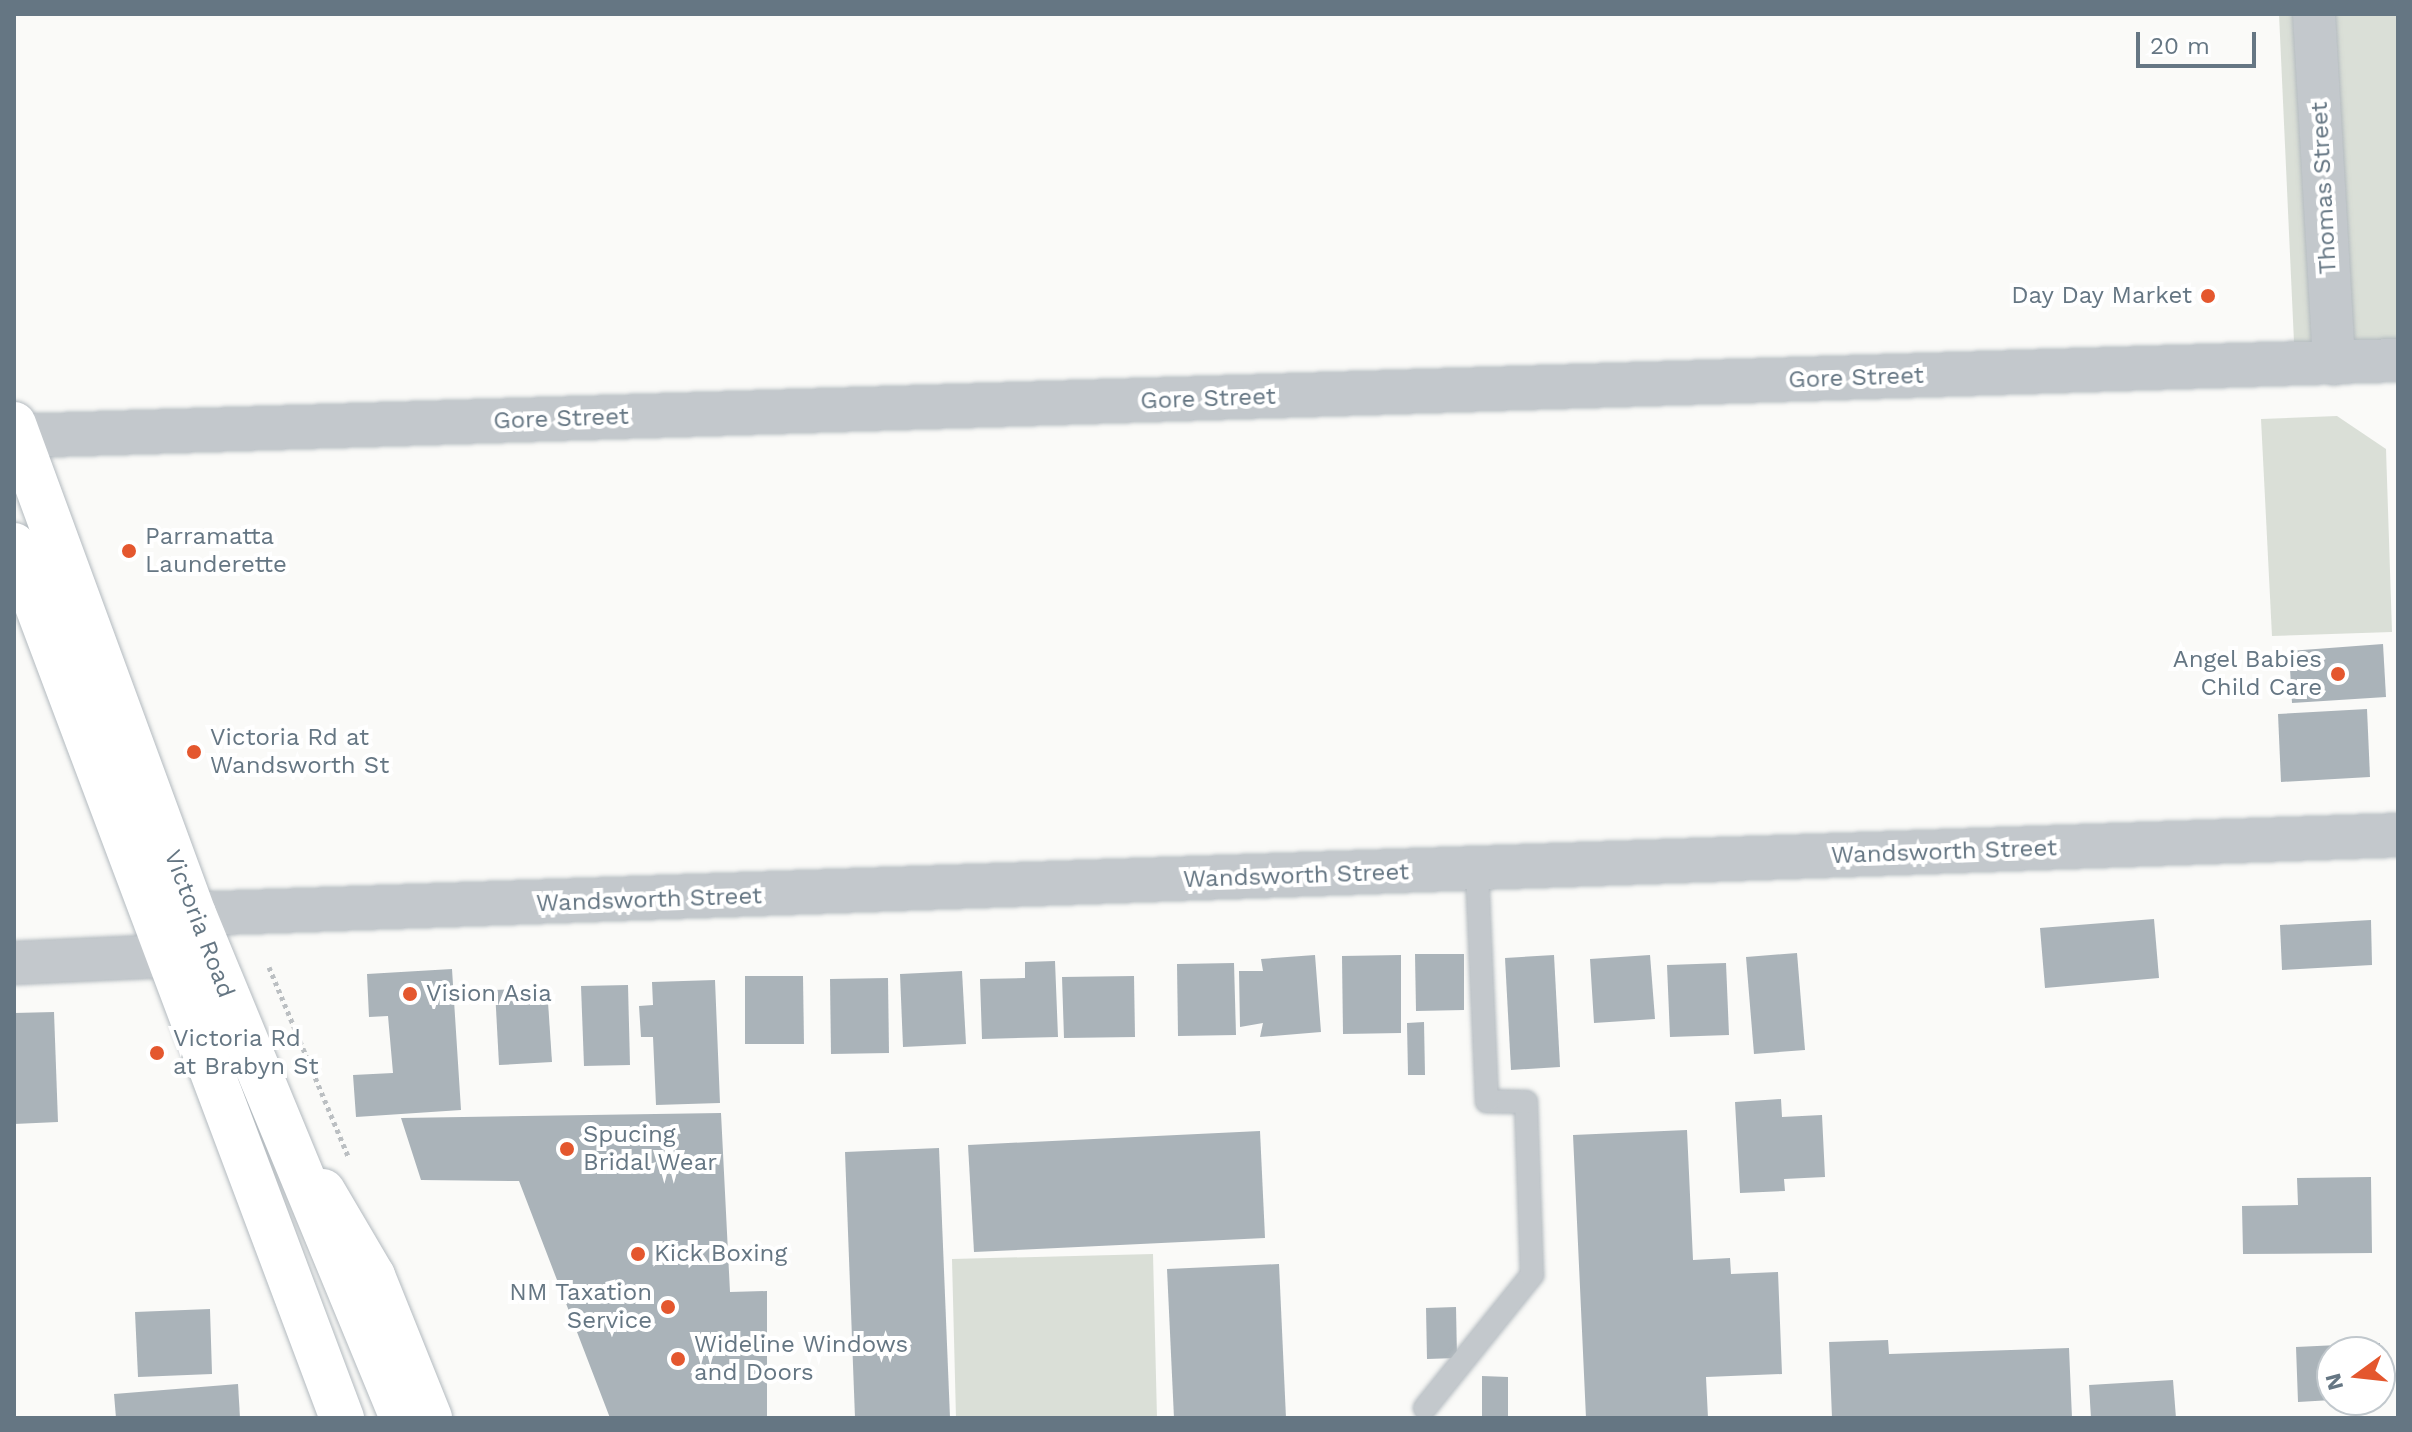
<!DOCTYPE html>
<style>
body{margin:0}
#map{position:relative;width:2412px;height:1432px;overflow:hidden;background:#fafaf8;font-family:"Work Sans",sans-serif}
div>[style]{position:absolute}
.green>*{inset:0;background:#dadfd7}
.building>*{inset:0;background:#aab3b9}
.path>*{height:5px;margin-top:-2.5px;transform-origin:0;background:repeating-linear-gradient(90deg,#bbbfc2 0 4px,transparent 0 8px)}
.roads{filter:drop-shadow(0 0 2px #b3babf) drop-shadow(0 0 2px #b3babf)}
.service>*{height:22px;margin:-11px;padding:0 11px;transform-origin:11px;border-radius:11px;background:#c3c8cc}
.minor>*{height:42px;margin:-21px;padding:0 21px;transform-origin:21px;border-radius:21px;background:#c3c8cc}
.secondary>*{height:44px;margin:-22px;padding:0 22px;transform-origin:22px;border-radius:22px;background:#fff}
.primary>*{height:44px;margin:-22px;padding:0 22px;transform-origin:22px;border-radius:22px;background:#fff}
.dots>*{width:22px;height:22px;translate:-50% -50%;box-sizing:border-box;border:4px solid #fff;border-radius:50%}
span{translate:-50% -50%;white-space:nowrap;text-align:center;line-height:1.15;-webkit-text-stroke:8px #fff;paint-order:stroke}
.street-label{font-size:24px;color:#657683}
.poi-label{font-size:24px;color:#657683}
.right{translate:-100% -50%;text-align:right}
.left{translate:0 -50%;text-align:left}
.frame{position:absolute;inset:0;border:16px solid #657683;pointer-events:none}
.north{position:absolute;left:2316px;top:1336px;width:80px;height:80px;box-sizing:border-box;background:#fff;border:2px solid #c1c8cd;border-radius:50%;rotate:255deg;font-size:22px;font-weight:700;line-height:32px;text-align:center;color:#657683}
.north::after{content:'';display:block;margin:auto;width:28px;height:36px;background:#e4572e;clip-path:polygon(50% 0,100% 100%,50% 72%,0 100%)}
.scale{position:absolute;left:2136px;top:32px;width:120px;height:36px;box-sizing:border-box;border:4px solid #657683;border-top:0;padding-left:10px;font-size:24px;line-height:28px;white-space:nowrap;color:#657683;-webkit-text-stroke:6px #fff;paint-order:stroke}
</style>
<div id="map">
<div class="green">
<i style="clip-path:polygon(2279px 14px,2398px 14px,2398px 360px,2295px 364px)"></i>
<i style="clip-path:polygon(2337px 416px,2386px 449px,2392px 632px,2272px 636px,2261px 419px)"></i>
<i style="clip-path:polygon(1153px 1254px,1157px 1418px,956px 1418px,952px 1259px)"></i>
</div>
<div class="building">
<i style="clip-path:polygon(2383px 644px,2386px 697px,2292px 703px,2289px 651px)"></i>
<i style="clip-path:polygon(2367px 709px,2370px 777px,2281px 782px,2278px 714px)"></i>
<i style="clip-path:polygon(2154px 919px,2159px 978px,2045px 988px,2040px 928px)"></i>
<i style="clip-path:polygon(2371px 920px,2372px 965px,2282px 970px,2280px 925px)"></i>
<i style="clip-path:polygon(1797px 953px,1805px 1050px,1754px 1054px,1746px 957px)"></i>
<i style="clip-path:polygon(1415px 954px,1464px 954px,1464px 1010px,1416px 1011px)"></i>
<i style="clip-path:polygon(1315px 955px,1321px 1032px,1260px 1037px,1263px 1023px,1240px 1027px,1239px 971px,1263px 971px,1261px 959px)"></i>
<i style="clip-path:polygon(1401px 955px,1401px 1033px,1343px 1034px,1342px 956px)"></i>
<i style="clip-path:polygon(1554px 955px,1560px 1067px,1511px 1070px,1505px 958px)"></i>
<i style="clip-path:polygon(1650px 955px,1655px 1019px,1594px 1023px,1590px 959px)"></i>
<i style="clip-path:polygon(1055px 961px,1058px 1037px,982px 1039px,980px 979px,1025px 978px,1025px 962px)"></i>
<i style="clip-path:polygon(1234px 963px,1236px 1035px,1178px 1036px,1177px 964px)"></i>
<i style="clip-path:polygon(1726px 963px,1729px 1035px,1670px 1037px,1667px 965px)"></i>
<i style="clip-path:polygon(452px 969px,461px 1110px,356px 1117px,353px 1075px,393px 1073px,388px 1016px,369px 1017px,367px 974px)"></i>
<i style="clip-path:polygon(962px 971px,966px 1044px,903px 1047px,900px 974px)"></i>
<i style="clip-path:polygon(745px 976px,803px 976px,804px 1044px,745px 1044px)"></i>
<i style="clip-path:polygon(1134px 976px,1135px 1037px,1064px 1038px,1062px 977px)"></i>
<i style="clip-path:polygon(888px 978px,889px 1053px,831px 1054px,830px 979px)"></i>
<i style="clip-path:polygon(715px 980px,720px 1103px,656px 1105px,653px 1037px,641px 1037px,639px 1006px,653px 1005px,652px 982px)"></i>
<i style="clip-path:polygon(628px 985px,630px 1065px,584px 1066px,581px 986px)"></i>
<i style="clip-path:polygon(547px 987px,552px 1062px,499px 1065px,495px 990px)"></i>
<i style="clip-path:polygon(54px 1012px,58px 1122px,14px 1124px,14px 1013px)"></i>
<i style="clip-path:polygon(1424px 1022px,1425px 1075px,1408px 1075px,1407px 1023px)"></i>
<i style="clip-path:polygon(1781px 1099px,1782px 1117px,1822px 1115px,1825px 1177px,1784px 1179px,1785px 1191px,1740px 1193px,1735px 1102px)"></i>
<i style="clip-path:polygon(721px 1113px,730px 1292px,767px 1291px,767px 1418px,610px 1418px,519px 1181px,421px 1180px,401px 1118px)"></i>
<i style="clip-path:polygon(1687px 1130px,1693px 1260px,1730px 1258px,1731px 1274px,1778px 1272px,1782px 1374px,1706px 1377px,1708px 1418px,1586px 1418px,1573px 1135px)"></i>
<i style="clip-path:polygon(1260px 1131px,1265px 1238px,974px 1252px,968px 1145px)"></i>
<i style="clip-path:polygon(939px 1148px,950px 1418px,855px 1418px,845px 1152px)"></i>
<i style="clip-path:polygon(2371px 1177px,2372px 1253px,2243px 1254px,2242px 1206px,2298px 1205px,2297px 1178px)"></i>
<i style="clip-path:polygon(1279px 1264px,1286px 1418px,1174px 1418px,1167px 1269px)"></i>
<i style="clip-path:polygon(1456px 1307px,1457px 1358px,1427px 1359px,1426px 1308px)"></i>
<i style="clip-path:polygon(210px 1309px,212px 1374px,138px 1377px,135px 1312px)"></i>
<i style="clip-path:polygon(1888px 1340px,1889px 1354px,2069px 1348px,2072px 1418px,1832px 1418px,1829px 1342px)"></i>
<i style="clip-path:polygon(2380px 1343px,2380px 1352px,2332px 1352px,2332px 1400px,2298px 1402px,2296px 1347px)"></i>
<i style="clip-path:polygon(1482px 1376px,1508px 1377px,1508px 1418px,1482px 1418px)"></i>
<i style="clip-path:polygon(2173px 1380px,2176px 1418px,2091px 1418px,2089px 1385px)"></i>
<i style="clip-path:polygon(238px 1384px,240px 1418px,116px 1418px,114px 1394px)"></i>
</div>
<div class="path">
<i style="left:269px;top:967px;width:207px;rotate:67.3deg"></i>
</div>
<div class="roads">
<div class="service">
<i style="left:1425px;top:1408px;width:171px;rotate:-51.2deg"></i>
<i style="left:1532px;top:1275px;width:173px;rotate:-92deg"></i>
<i style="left:1526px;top:1102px;width:39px;rotate:-179deg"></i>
<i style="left:1487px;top:1101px;width:232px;rotate:-92.5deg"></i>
</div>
<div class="minor">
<i style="left:2314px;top:14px;width:350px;rotate:86.7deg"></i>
<i style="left:19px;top:436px;width:2380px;rotate:-1.83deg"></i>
<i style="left:194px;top:914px;width:2205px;rotate:-2.05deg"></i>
<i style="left:14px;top:963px;width:153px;rotate:-2.6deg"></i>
</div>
<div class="secondary">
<i style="left:323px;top:1191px;width:99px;rotate:59.5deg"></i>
<i style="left:373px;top:1276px;width:153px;rotate:68.1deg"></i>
</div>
<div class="primary">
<i style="left:14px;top:424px;width:522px;rotate:69.83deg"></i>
<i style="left:194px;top:914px;width:545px;rotate:67.57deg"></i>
<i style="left:14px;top:545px;width:933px;rotate:69.41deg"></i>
</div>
</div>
<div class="dots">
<i style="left:2208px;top:296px;background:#e4572e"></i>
<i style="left:129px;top:551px;background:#e4572e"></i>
<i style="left:2338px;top:674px;background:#e4572e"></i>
<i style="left:194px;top:752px;background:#e4572e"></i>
<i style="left:410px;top:994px;background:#e4572e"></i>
<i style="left:157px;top:1053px;background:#e4572e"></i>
<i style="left:567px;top:1149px;background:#e4572e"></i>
<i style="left:638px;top:1254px;background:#e4572e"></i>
<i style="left:668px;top:1307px;background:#e4572e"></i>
<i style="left:678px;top:1359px;background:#e4572e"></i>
</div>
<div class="street-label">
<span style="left:2324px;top:188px;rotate:-93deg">Thomas Street</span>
<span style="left:1856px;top:378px;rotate:-2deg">Gore Street</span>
<span style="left:1208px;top:399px;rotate:-2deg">Gore Street</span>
<span style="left:561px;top:419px;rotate:-2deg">Gore Street</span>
<span style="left:1944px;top:852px;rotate:-2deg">Wandsworth Street</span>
<span style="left:1296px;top:876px;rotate:-2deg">Wandsworth Street</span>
<span style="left:649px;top:900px;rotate:-2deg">Wandsworth Street</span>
<span style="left:199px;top:924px;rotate:69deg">Victoria Road</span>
</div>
<div class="poi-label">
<span class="right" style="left:2192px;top:296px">Day Day Market</span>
<span class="left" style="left:145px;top:551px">Parramatta<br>Launderette</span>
<span class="right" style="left:2322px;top:674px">Angel Babies<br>Child Care</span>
<span class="left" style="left:210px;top:752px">Victoria Rd at<br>Wandsworth St</span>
<span class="left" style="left:426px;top:994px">Vision Asia</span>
<span class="left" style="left:173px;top:1053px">Victoria Rd<br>at Brabyn St</span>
<span class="left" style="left:583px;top:1149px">Spucing<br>Bridal Wear</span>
<span class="left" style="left:654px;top:1254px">Kick Boxing</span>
<span class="right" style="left:652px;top:1307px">NM Taxation<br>Service</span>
<span class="left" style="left:694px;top:1359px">Wideline Windows<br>and Doors</span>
</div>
<div class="frame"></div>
<div class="north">N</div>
<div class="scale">20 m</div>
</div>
